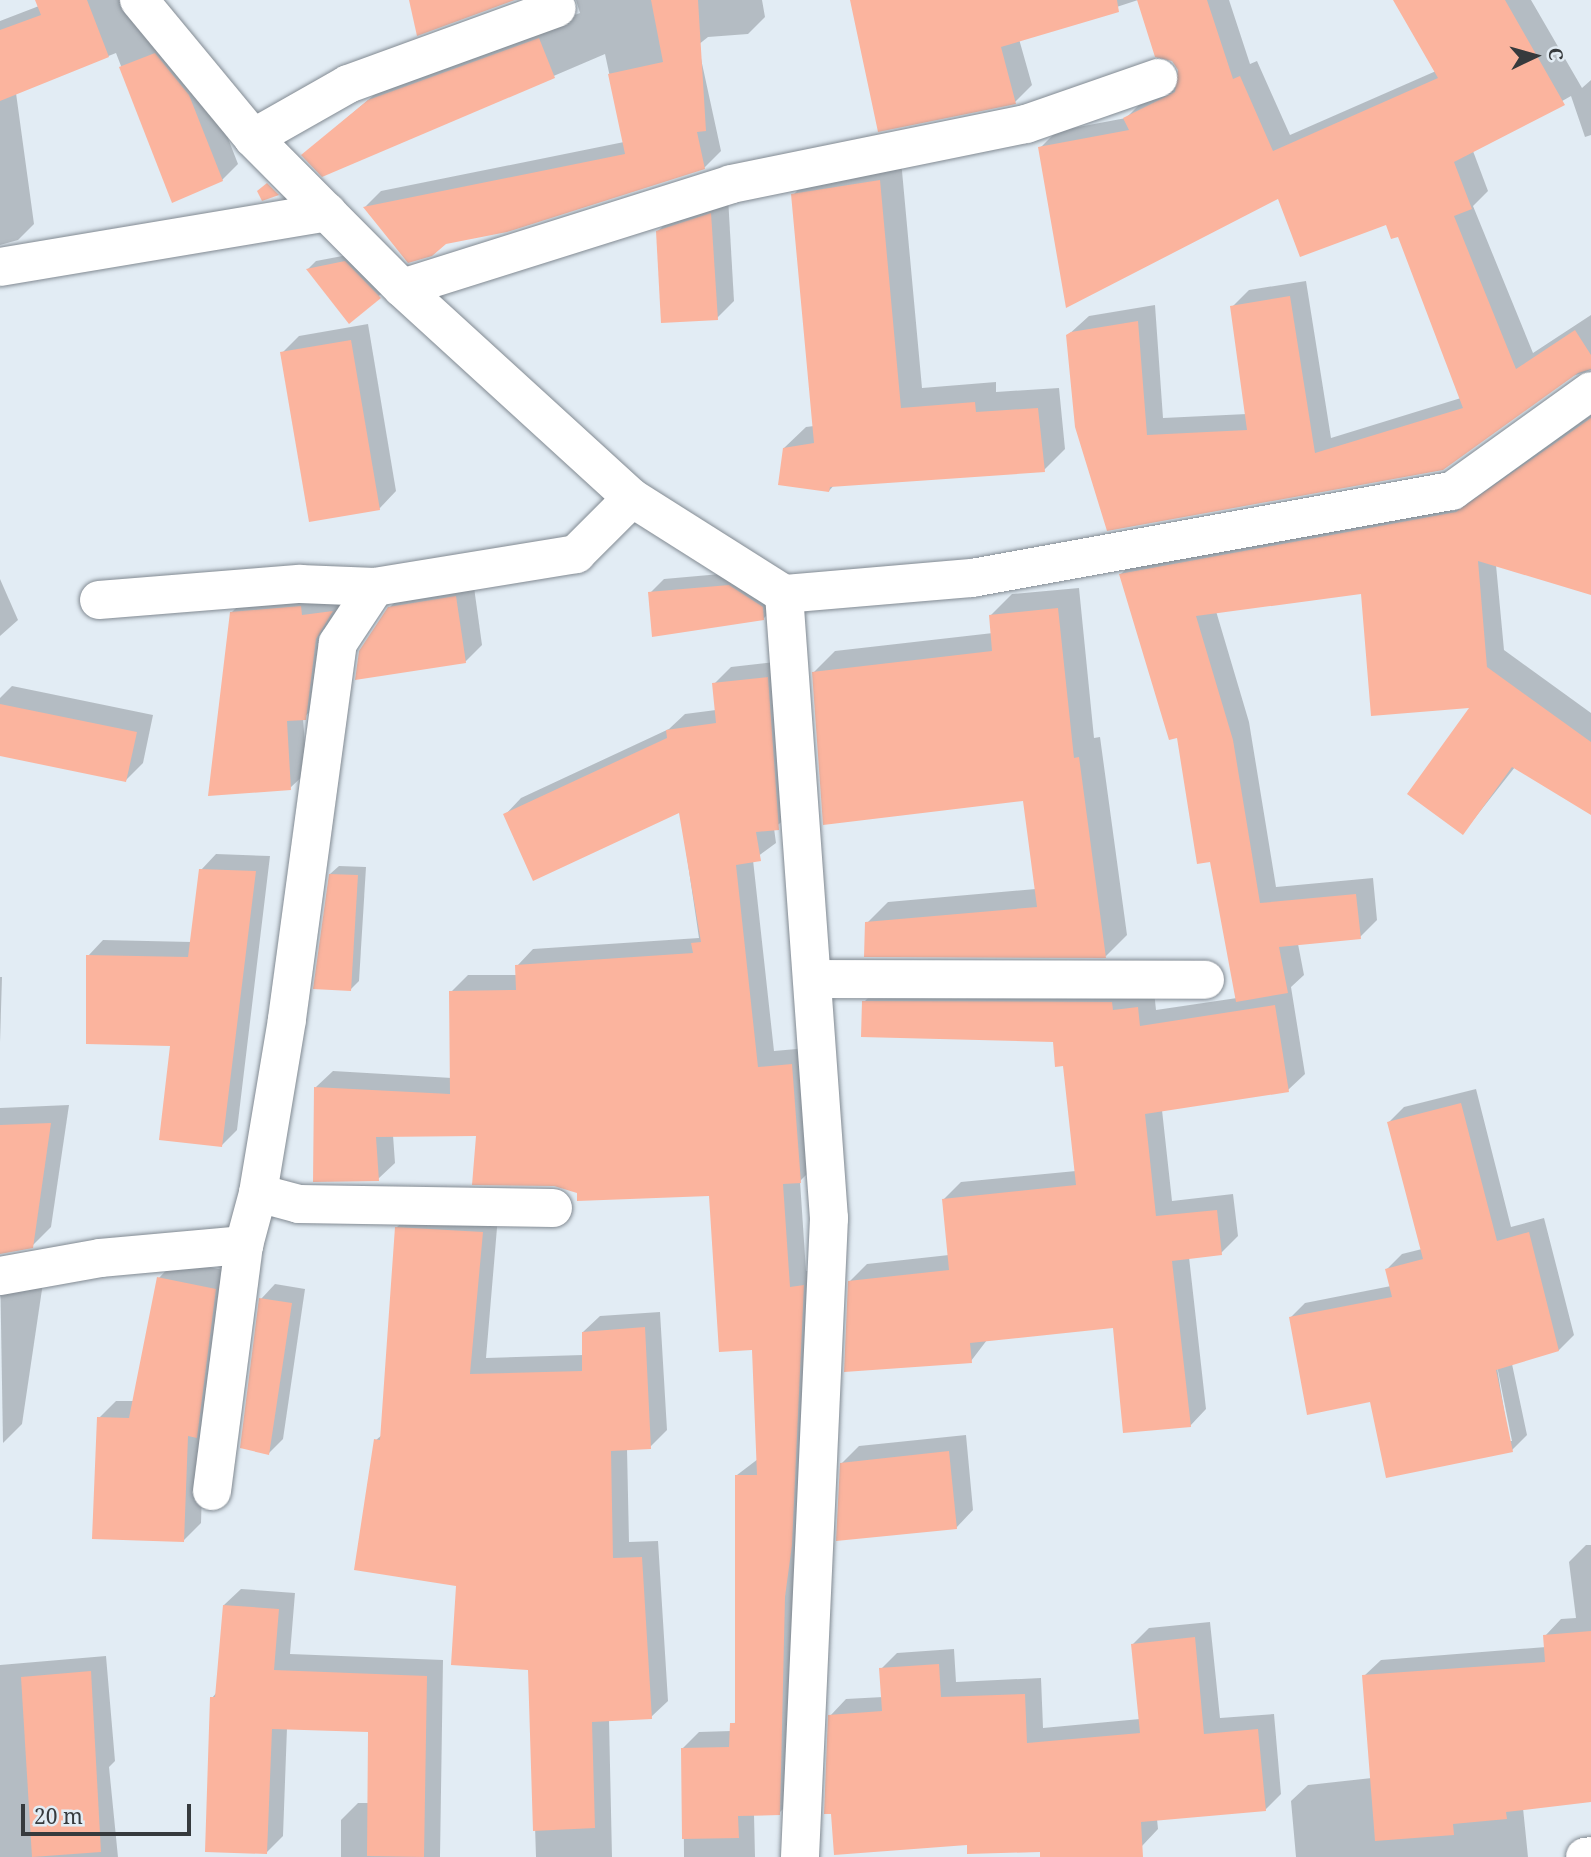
<!DOCTYPE html>
<meta charset="utf-8">
<style>
body{margin:0}
#map{position:relative;width:1591px;height:1857px;overflow:hidden;background:#e2ecf4;font-family:"Noto Serif",serif}
div>[style]{position:absolute}
.shadow>*{inset:0;background:#0003}
.building>*{inset:0;background:#fbb49e}
.roads{filter:drop-shadow(0 0 2px #828a92) drop-shadow(0 0 2px #828a92)}
.minor>*{height:38px;margin:-19px;padding:0 19px;transform-origin:19px;border-radius:19px;background:#fff}
span{translate:-50% -50%;white-space:nowrap;text-align:center;line-height:1.15;-webkit-text-stroke:5px #e2ecf4;paint-order:stroke}
.north{position:absolute;left:1500px;top:21px;width:70px;height:70px;-webkit-text-stroke:5px #e2ecf4;paint-order:stroke;rotate:85deg;font-size:19px;font-weight:700;line-height:28px;text-align:center;color:#363a3d}
.north::after{content:'';display:block;margin:auto;width:24px;height:32px;background:#363a3d;clip-path:polygon(50% 0,100% 100%,50% 72%,0 100%)}
.scale{position:absolute;left:21px;top:1804px;width:170px;height:32px;box-sizing:border-box;border:4px solid #363a3d;border-top:0;padding-left:9px;font-size:21px;line-height:24px;white-space:nowrap;color:#363a3d;-webkit-text-stroke:5px #e2ecf4;paint-order:stroke}
</style>
<div id="map">
<div class="shadow">
<i style="clip-path:polygon(37px 0,143px 0,205px 79px,238px 164px,222px 180px,173px 201px,116px 53px,16px 93px,34px 224px,18px 240px,0 245px,0 21px,39px 6px)"></i>
<i style="clip-path:polygon(576px 0,762px 0,765px 17px,748px 34px,708px 37px,698px 45px,721px 151px,704px 168px,365px 207px,381px 191px,624px 142px,605px 54px,323px 175px,303px 155px,387px 84px,580px 13px)"></i>
<i style="clip-path:polygon(852px 0,1229px 0,1250px 64px,1257px 61px,1290px 135px,1436px 71px,1395px 0,1531px 0,1582px 88px,1591px 80px,1591px 135px,1585px 137px,1571px 96px,1473px 151px,1488px 191px,1473px 206px,1533px 353px,1591px 315px,1591px 370px,1108px 529px,1068px 335px,1089px 316px,1155px 305px,1163px 418px,1247px 414px,1232px 307px,1249px 290px,1306px 281px,1331px 438px,1461px 398px,1399px 234px,1387px 223px,1279px 196px,1040px 148px,1057px 131px,1126px 118px,1142px 102px,1178px 83px,1180px 70px,1138px 0,1019px 39px,1032px 85px,1015px 102px)"></i>
<i style="clip-path:polygon(901px 160px,922px 388px,996px 382px,996px 392px,1059px 388px,1065px 449px,1044px 470px,835px 484px,829px 491px,784px 448px,806px 427px,814px 426px,793px 195px,814px 174px)"></i>
<i style="clip-path:polygon(728px 197px,734px 301px,717px 318px,658px 231px,675px 214px)"></i>
<i style="clip-path:polygon(353px 254px,388px 288px,349px 322px,308px 269px,316px 261px)"></i>
<i style="clip-path:polygon(368px 324px,396px 491px,379px 509px,282px 353px,299px 336px)"></i>
<i style="clip-path:polygon(1591px 415px,1591px 594px,1496px 565px,1504px 650px,1591px 713px,1591px 813px,1515px 767px,1463px 833px,1472px 706px,1363px 592px,1216px 611px,1249px 722px,1276px 887px,1373px 878px,1377px 920px,1360px 937px,1298px 944px,1304px 975px,1291px 987px,1305px 1074px,1288px 1090px,1162px 1110px,1172px 1201px,1233px 1194px,1238px 1236px,1221px 1253px,1189px 1257px,1206px 1409px,1190px 1426px,1114px 1326px,987px 1340px,971px 1361px,850px 1281px,867px 1264px,949px 1255px,944px 1199px,961px 1182px,1076px 1171px,1064px 1064px,1054px 1040px,864px 1002px,881px 985px,1154px 991px,1156px 1010px,1237px 998px,1211px 860px,1178px 735px,1121px 574px,1138px 557px,1475px 496px)"></i>
<i style="clip-path:polygon(743px 572px,777px 605px,763px 619px,650px 593px,664px 579px)"></i>
<i style="clip-path:polygon(0 579px,18px 620px,0 636px)"></i>
<i style="clip-path:polygon(473px 580px,482px 645px,465px 662px,389px 608px,407px 590px)"></i>
<i style="clip-path:polygon(1079px 588px,1094px 738px,1100px 737px,1127px 935px,1106px 956px,867px 923px,888px 902px,1036px 889px,1025px 799px,813px 673px,835px 651px,993px 633px,991px 615px,1012px 594px)"></i>
<i style="clip-path:polygon(248px 596px,347px 596px,321px 702px,303px 718px,307px 772px,290px 788px,232px 612px)"></i>
<i style="clip-path:polygon(784px 661px,795px 811px,774px 828px,776px 843px,753px 860px,774px 1051px,808px 1048px,817px 1164px,800px 1181px,806px 1271px,820px 1270px,796px 1796px,779px 1813px,754px 1814px,755px 1857px,684px 1857px,683px 1748px,699px 1732px,731px 1731px,737px 1718px,737px 1475px,758px 1459px,754px 1348px,710px 1194px,578px 1192px,477px 1134px,393px 1135px,395px 1163px,378px 1179px,315px 1181px,316px 1087px,333px 1071px,452px 1078px,451px 992px,468px 975px,517px 975px,517px 966px,533px 949px,699px 938px,680px 810px,505px 815px,521px 798px,669px 729px,685px 714px,716px 710px,714px 684px,731px 667px)"></i>
<i style="clip-path:polygon(12px 686px,153px 715px,143px 763px,126px 780px,0 754px,0 698px)"></i>
<i style="clip-path:polygon(216px 854px,270px 856px,237px 1130px,222px 1145px,172px 1044px,88px 956px,103px 940px,192px 942px,201px 870px)"></i>
<i style="clip-path:polygon(339px 866px,366px 867px,359px 981px,351px 989px,330px 874px)"></i>
<i style="clip-path:polygon(0 977px,2px 977px,0 1043px)"></i>
<i style="clip-path:polygon(evenodd,1476px 1089px,1511px 1227px,1544px 1218px,1574px 1335px,1559px 1350px,1512px 1364px,1527px 1435px,1512px 1450px,1371px 1400px,1290px 1318px,1305px 1303px,1391px 1286px,1387px 1269px,1402px 1254px,1422px 1249px,1389px 1122px,1404px 1107px,1476px 1089px,1496px 1361px,1512px 1441px,1509px 1441px,1496px 1361px)"></i>
<i style="clip-path:polygon(69px 1105px,51px 1227px,32px 1246px,0 1252px,0 1108px)"></i>
<i style="clip-path:polygon(413px 1212px,498px 1216px,486px 1358px,583px 1355px,583px 1332px,600px 1316px,660px 1312px,667px 1430px,650px 1447px,627px 1448px,629px 1542px,658px 1541px,668px 1701px,651px 1717px,609px 1719px,612px 1857px,536px 1857px,530px 1668px,457px 1584px,376px 1440px,382px 1435px,396px 1228px)"></i>
<i style="clip-path:polygon(176px 1260px,233px 1272px,204px 1428px,201px 1523px,184px 1540px,99px 1418px,116px 1401px,134px 1401px,159px 1278px)"></i>
<i style="clip-path:polygon(0 1264px,44px 1276px,22px 1424px,3px 1443px)"></i>
<i style="clip-path:polygon(275px 1284px,305px 1289px,283px 1439px,269px 1453px,261px 1299px)"></i>
<i style="clip-path:polygon(966px 1435px,973px 1510px,956px 1528px,842px 1463px,859px 1446px)"></i>
<i style="clip-path:polygon(1586px 1545px,1591px 1545px,1591px 1800px,1523px 1808px,1528px 1857px,1296px 1857px,1291px 1801px,1308px 1785px,1372px 1778px,1364px 1676px,1381px 1660px,1546px 1647px,1545px 1636px,1561px 1619px,1576px 1618px,1569px 1562px)"></i>
<i style="clip-path:polygon(241px 1589px,295px 1593px,290px 1654px,443px 1660px,440px 1857px,341px 1857px,341px 1820px,358px 1803px,370px 1803px,370px 1730px,287px 1728px,283px 1836px,267px 1852px,212px 1698px,217px 1692px,224px 1605px)"></i>
<i style="clip-path:polygon(1210px 1622px,1220px 1718px,1274px 1714px,1281px 1794px,1265px 1810px,1157px 1819px,1158px 1829px,1142px 1846px,969px 1843px,830px 1716px,846px 1699px,883px 1697px,881px 1669px,897px 1653px,954px 1649px,956px 1682px,1041px 1678px,1043px 1728px,1140px 1719px,1133px 1644px,1149px 1628px)"></i>
<i style="clip-path:polygon(106px 1656px,115px 1761px,109px 1767px,118px 1857px,0 1857px,0 1665px)"></i>
</div>
<div class="building">
<i style="clip-path:polygon(35px 0,87px 0,109px 57px,0 101px,0 30px,41px 15px)"></i>
<i style="clip-path:polygon(409px 0,515px 0,417px 36px)"></i>
<i style="clip-path:polygon(651px 0,698px 0,706px 131px,697px 132px,705px 169px,507px 232px,446px 244px,432px 256px,408px 263px,363px 207px,625px 154px,608px 74px,663px 62px)"></i>
<i style="clip-path:polygon(850px 0,1117px 0,1119px 12px,1001px 47px,1016px 104px,878px 132px)"></i>
<i style="clip-path:polygon(1137px 0,1207px 0,1233px 79px,1240px 76px,1273px 151px,1438px 78px,1393px 0,1505px 0,1565px 105px,1454px 162px,1472px 209px,1454px 216px,1516px 369px,1575px 330px,1591px 355px,1591px 369px,1578px 373px,1443px 470px,1107px 531px,1075px 427px,1066px 335px,1071px 332px,1138px 321px,1147px 435px,1247px 430px,1230px 306px,1290px 296px,1315px 453px,1463px 408px,1398px 237px,1391px 239px,1386px 225px,1300px 257px,1278px 199px,1066px 308px,1038px 147px,1129px 130px,1123px 118px,1175px 92px,1178px 70px,1172px 61px,1155px 57px)"></i>
<i style="clip-path:polygon(539px 38px,555px 78px,322px 177px,301px 155px,368px 100px)"></i>
<i style="clip-path:polygon(155px 53px,189px 95px,223px 181px,172px 203px,119px 67px)"></i>
<i style="clip-path:polygon(880px 180px,901px 408px,975px 402px,976px 412px,1038px 408px,1045px 472px,830px 487px,829px 492px,778px 485px,783px 448px,814px 443px,791px 194px)"></i>
<i style="clip-path:polygon(267px 183px,279px 195px,262px 201px,257px 191px)"></i>
<i style="clip-path:polygon(711px 213px,718px 320px,661px 323px,656px 231px)"></i>
<i style="clip-path:polygon(345px 261px,381px 298px,349px 324px,306px 269px)"></i>
<i style="clip-path:polygon(351px 340px,380px 510px,309px 522px,280px 352px)"></i>
<i style="clip-path:polygon(1591px 418px,1591px 595px,1478px 561px,1487px 667px,1591px 742px,1591px 815px,1512px 767px,1463px 835px,1407px 794px,1469px 708px,1371px 716px,1361px 594px,1196px 616px,1233px 740px,1260px 903px,1356px 894px,1361px 939px,1279px 947px,1288px 993px,1236px 1002px,1210px 862px,1197px 864px,1177px 738px,1169px 740px,1119px 574px,1456px 512px)"></i>
<i style="clip-path:polygon(729px 585px,763px 607px,764px 620px,652px 637px,648px 592px)"></i>
<i style="clip-path:polygon(456px 596px,466px 663px,355px 680px,359px 651px,388px 607px)"></i>
<i style="clip-path:polygon(301px 606px,302px 615px,333px 611px,316px 639px,306px 720px,287px 721px,291px 790px,208px 796px,230px 612px)"></i>
<i style="clip-path:polygon(1058px 608px,1074px 758px,1079px 757px,1106px 958px,864px 957px,865px 922px,1037px 907px,1023px 801px,823px 825px,812px 672px,992px 651px,989px 615px)"></i>
<i style="clip-path:polygon(768px 677px,779px 830px,756px 832px,761px 861px,736px 865px,758px 1067px,792px 1064px,801px 1183px,783px 1184px,790px 1287px,804px 1285px,792px 1545px,785px 1597px,780px 1815px,738px 1816px,739px 1838px,682px 1839px,681px 1748px,729px 1747px,730px 1723px,735px 1723px,735px 1475px,757px 1475px,752px 1350px,719px 1352px,709px 1196px,577px 1201px,577px 1193px,554px 1186px,472px 1185px,476px 1136px,376px 1137px,379px 1181px,313px 1182px,314px 1087px,450px 1094px,449px 991px,516px 990px,515px 965px,693px 953px,691px 943px,701px 942px,679px 813px,533px 881px,503px 814px,667px 738px,666px 730px,716px 723px,712px 683px)"></i>
<i style="clip-path:polygon(0 704px,137px 732px,126px 782px,0 756px)"></i>
<i style="clip-path:polygon(199px 869px,256px 871px,222px 1147px,159px 1140px,170px 1046px,86px 1044px,86px 955px,188px 957px)"></i>
<i style="clip-path:polygon(329px 874px,358px 875px,351px 991px,313px 989px)"></i>
<i style="clip-path:polygon(862px 1001px,1112px 1002px,1113px 1010px,1138px 1007px,1140px 1026px,1275px 1005px,1289px 1092px,1145px 1114px,1156px 1216px,1217px 1210px,1222px 1255px,1172px 1261px,1191px 1427px,1123px 1433px,1113px 1328px,970px 1343px,972px 1363px,844px 1372px,848px 1281px,949px 1270px,942px 1199px,1076px 1185px,1063px 1066px,1055px 1067px,1053px 1042px,861px 1037px)"></i>
<i style="clip-path:polygon(1461px 1103px,1497px 1241px,1529px 1232px,1559px 1351px,1496px 1370px,1513px 1452px,1386px 1478px,1370px 1402px,1307px 1415px,1289px 1317px,1392px 1297px,1385px 1269px,1423px 1259px,1387px 1122px)"></i>
<i style="clip-path:polygon(51px 1123px,33px 1248px,0 1254px,0 1125px)"></i>
<i style="clip-path:polygon(395px 1227px,483px 1232px,470px 1374px,582px 1371px,582px 1332px,645px 1327px,651px 1449px,611px 1451px,613px 1558px,642px 1557px,652px 1719px,592px 1722px,595px 1828px,533px 1831px,528px 1670px,451px 1665px,456px 1586px,354px 1570px,374px 1439px,380px 1440px)"></i>
<i style="clip-path:polygon(157px 1277px,216px 1289px,197px 1438px,188px 1436px,184px 1542px,92px 1539px,97px 1417px,129px 1418px)"></i>
<i style="clip-path:polygon(259px 1298px,292px 1303px,269px 1455px,240px 1448px)"></i>
<i style="clip-path:polygon(949px 1451px,957px 1529px,836px 1541px,840px 1463px)"></i>
<i style="clip-path:polygon(223px 1605px,279px 1609px,274px 1670px,427px 1676px,424px 1857px,367px 1856px,368px 1732px,272px 1729px,267px 1854px,205px 1852px,210px 1697px,215px 1697px)"></i>
<i style="clip-path:polygon(1591px 1631px,1591px 1802px,1506px 1812px,1507px 1819px,1453px 1824px,1454px 1835px,1375px 1841px,1362px 1675px,1545px 1662px,1543px 1635px)"></i>
<i style="clip-path:polygon(1195px 1637px,1204px 1734px,1258px 1729px,1266px 1811px,1141px 1822px,1143px 1857px,1040px 1857px,1040px 1852px,967px 1854px,967px 1845px,834px 1855px,831px 1814px,824px 1814px,828px 1715px,882px 1711px,879px 1668px,939px 1664px,941px 1697px,1025px 1694px,1027px 1743px,1140px 1733px,1131px 1644px)"></i>
<i style="clip-path:polygon(91px 1671px,101px 1852px,32px 1857px,21px 1677px)"></i>
</div>
<div class="roads">
<div class="minor">
<i style="left:139px;top:0;width:179px;rotate:50.4deg"></i>
<i style="left:253px;top:138px;width:211px;rotate:45.2deg"></i>
<i style="left:402px;top:288px;width:311px;rotate:42.4deg"></i>
<i style="left:632px;top:498px;width:180px;rotate:32.3deg"></i>
<i style="left:784px;top:594px;width:189px;rotate:-4.9deg"></i>
<i style="left:972px;top:578px;width:488px;rotate:-10.3deg"></i>
<i style="left:1452px;top:491px;width:171px;rotate:-35.7deg"></i>
<i style="left:253px;top:138px;width:109px;rotate:-29.6deg"></i>
<i style="left:348px;top:84px;width:222px;rotate:-20deg"></i>
<i style="left:0;top:267px;width:332px;rotate:-9.5deg"></i>
<i style="left:402px;top:288px;width:345px;rotate:-17.5deg"></i>
<i style="left:731px;top:184px;width:301px;rotate:-11.5deg"></i>
<i style="left:1026px;top:124px;width:140px;rotate:-19.2deg"></i>
<i style="left:784px;top:594px;width:626px;rotate:85.88deg"></i>
<i style="left:829px;top:1218px;width:640px;rotate:92.6deg"></i>
<i style="left:99px;top:600px;width:202px;rotate:-4.6deg"></i>
<i style="left:300px;top:584px;width:75px;rotate:2.3deg"></i>
<i style="left:812px;top:979px;width:393px;rotate:0.1deg"></i>
<i style="left:258px;top:1193px;width:42px;rotate:15deg"></i>
<i style="left:299px;top:1204px;width:254px;rotate:0.9deg"></i>
<i style="left:0;top:1276px;width:102px;rotate:-10.2deg"></i>
<i style="left:100px;top:1258px;width:145px;rotate:-5.2deg"></i>
<i style="left:244px;top:1245px;width:54px;rotate:-74.9deg"></i>
<i style="left:258px;top:1193px;width:176px;rotate:-80.5deg"></i>
<i style="left:287px;top:1019px;width:379px;rotate:-82.3deg"></i>
<i style="left:338px;top:643px;width:67px;rotate:-56.5deg"></i>
<i style="left:375px;top:587px;width:204px;rotate:-9.3deg"></i>
<i style="left:576px;top:554px;width:79px;rotate:-45deg"></i>
<i style="left:212px;top:1491px;width:248px;rotate:-82.6deg"></i>
<i style="left:1585px;top:1857px;width:6px;rotate:-9deg"></i>
</div>
</div>
<div class="north">С</div>
<div class="scale">20 m</div>
</div>
